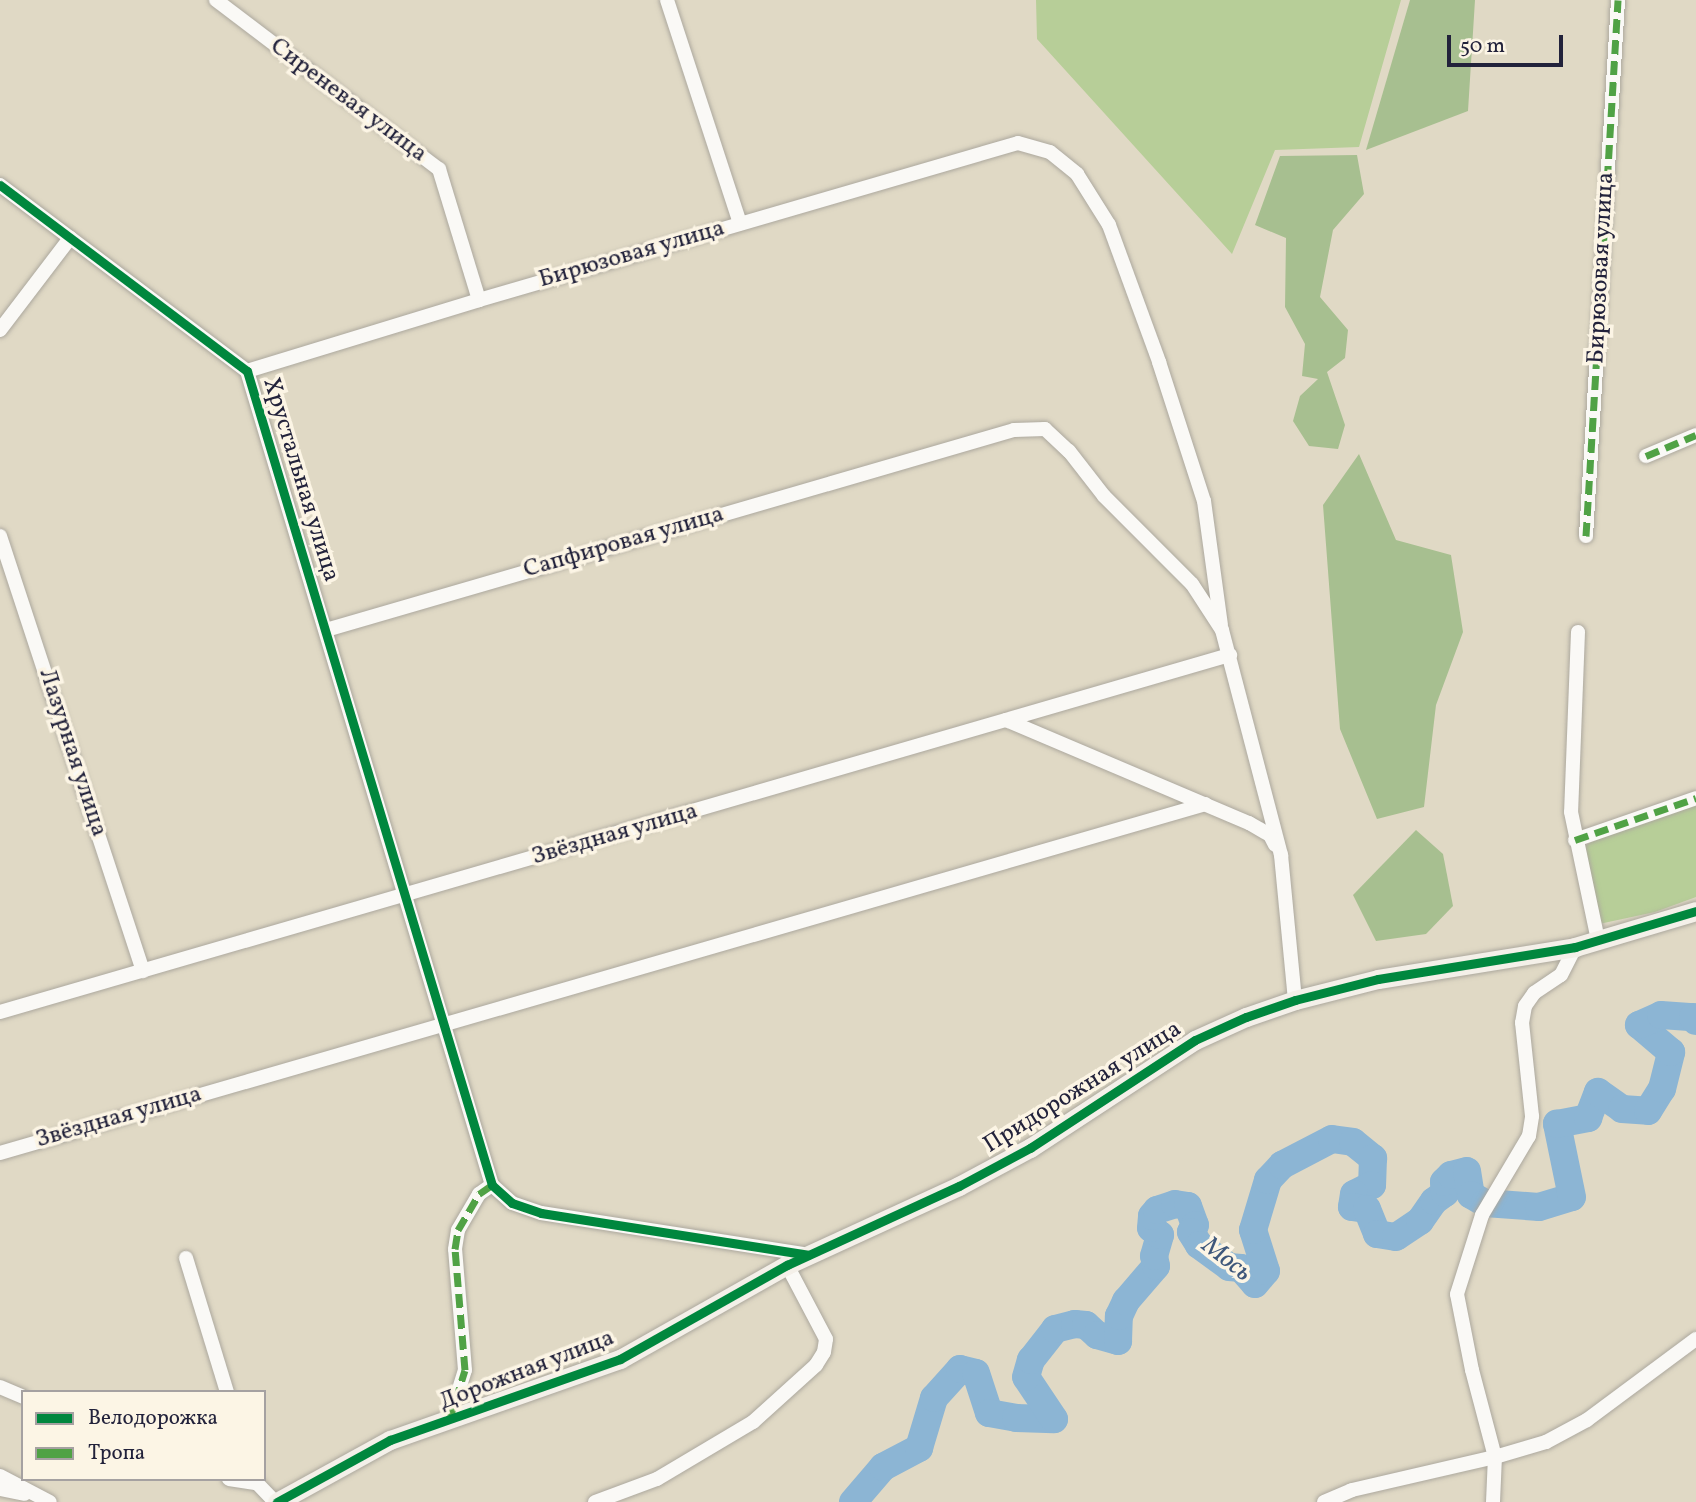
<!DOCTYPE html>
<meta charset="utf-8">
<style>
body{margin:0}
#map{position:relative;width:1696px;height:1502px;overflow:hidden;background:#e0d9c5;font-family:Vollkorn,serif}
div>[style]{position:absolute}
.green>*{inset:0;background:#b7ce98}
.forest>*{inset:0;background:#a7bf90}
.river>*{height:28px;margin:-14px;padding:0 14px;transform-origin:14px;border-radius:14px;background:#8cb5d4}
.roads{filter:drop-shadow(0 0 2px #aca89e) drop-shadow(0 0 2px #aca89e)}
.street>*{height:14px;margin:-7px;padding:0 7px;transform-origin:7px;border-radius:7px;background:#faf9f6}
.secondary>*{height:19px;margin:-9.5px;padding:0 9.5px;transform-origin:9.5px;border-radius:9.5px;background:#f4f0e9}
.quiet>*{height:7px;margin-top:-3.5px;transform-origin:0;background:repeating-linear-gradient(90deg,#50a245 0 14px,transparent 0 21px)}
.cycleway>*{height:9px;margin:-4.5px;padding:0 4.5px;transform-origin:4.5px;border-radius:4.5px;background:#00873e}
span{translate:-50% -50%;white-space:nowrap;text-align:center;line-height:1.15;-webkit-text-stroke:7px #fcf5e5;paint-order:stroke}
.street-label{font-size:24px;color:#22223b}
.water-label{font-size:26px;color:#3e577b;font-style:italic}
.legend{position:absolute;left:21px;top:1390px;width:245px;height:91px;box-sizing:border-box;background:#fcf5e5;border:2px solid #a5a1a1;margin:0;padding:9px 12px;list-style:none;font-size:21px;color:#22223b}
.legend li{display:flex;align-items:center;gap:14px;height:35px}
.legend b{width:35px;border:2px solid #a5a1a1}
.scale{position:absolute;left:1447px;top:35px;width:116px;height:32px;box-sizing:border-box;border:4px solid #22223b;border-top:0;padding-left:9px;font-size:21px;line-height:24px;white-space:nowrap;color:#22223b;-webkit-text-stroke:5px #fcf5e5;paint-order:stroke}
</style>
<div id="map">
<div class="green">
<i style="clip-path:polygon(1036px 0,1401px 0,1359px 147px,1275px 150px,1232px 254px,1037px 39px)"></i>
<i style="clip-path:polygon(1696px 805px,1696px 897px,1655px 912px,1599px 924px,1584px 847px,1602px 834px)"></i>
</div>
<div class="forest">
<i style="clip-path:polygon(1410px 0,1475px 0,1468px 111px,1366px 150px)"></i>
<i style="clip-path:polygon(1357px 155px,1364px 194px,1333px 230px,1320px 297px,1348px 330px,1345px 358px,1327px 372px,1345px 425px,1338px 449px,1309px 446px,1293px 421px,1300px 396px,1318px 379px,1302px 376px,1305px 344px,1285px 307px,1286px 238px,1255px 225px,1280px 156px)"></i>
<i style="clip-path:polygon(1359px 454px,1396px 540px,1451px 555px,1463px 632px,1436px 705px,1424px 807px,1377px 819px,1340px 729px,1323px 505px)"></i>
<i style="clip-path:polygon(1416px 830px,1443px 854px,1453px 906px,1426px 934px,1376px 941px,1353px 895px)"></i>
</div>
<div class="river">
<i style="left:853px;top:1502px;width:46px;rotate:-49.4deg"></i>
<i style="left:883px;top:1467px;width:41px;rotate:-27.8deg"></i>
<i style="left:919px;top:1448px;width:52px;rotate:-73.3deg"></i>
<i style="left:934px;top:1398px;width:39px;rotate:-48deg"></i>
<i style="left:960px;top:1369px;width:16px;rotate:14deg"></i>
<i style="left:976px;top:1373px;width:42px;rotate:72deg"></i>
<i style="left:989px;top:1413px;width:27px;rotate:10deg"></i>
<i style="left:1016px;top:1418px;width:38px;rotate:2deg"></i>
<i style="left:1054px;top:1419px;width:50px;rotate:-123.7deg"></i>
<i style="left:1026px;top:1377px;width:18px;rotate:-74deg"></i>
<i style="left:1031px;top:1360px;width:39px;rotate:-52deg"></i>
<i style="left:1055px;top:1329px;width:21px;rotate:-14deg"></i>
<i style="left:1075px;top:1324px;width:11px;rotate:5deg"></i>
<i style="left:1086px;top:1325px;width:15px;rotate:42deg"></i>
<i style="left:1097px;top:1335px;width:22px;rotate:16deg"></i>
<i style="left:1118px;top:1341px;width:25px;rotate:-88deg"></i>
<i style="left:1119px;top:1316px;width:17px;rotate:-65deg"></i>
<i style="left:1126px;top:1301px;width:46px;rotate:-49.4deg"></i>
<i style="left:1156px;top:1266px;width:10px;rotate:-101deg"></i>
<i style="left:1154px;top:1256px;width:22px;rotate:-74deg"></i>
<i style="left:1160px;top:1235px;width:11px;rotate:-142deg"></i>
<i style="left:1151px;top:1228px;width:12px;rotate:-85deg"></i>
<i style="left:1152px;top:1216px;width:8px;rotate:-50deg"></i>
<i style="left:1157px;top:1210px;width:19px;rotate:-18deg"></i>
<i style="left:1175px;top:1204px;width:13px;rotate:9deg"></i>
<i style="left:1188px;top:1206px;width:20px;rotate:70deg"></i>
<i style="left:1195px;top:1225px;width:8px;rotate:120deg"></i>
<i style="left:1191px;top:1232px;width:15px;rotate:58deg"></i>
<i style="left:1199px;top:1245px;width:37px;rotate:36deg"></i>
<i style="left:1229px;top:1267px;width:12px;rotate:5deg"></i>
<i style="left:1241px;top:1268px;width:21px;rotate:49deg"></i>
<i style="left:1255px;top:1284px;width:17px;rotate:-50deg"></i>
<i style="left:1266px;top:1271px;width:43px;rotate:-107.6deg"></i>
<i style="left:1253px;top:1230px;width:52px;rotate:-73.3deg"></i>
<i style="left:1268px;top:1180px;width:21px;rotate:-47deg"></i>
<i style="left:1282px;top:1165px;width:56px;rotate:-27.5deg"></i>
<i style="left:1332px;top:1139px;width:21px;rotate:8deg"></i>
<i style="left:1353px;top:1142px;width:26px;rotate:39deg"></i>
<i style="left:1373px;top:1158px;width:27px;rotate:92deg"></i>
<i style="left:1372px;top:1185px;width:20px;rotate:153deg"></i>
<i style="left:1354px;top:1194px;width:13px;rotate:99deg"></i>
<i style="left:1352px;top:1207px;width:15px;rotate:8deg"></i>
<i style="left:1367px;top:1209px;width:27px;rotate:68deg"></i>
<i style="left:1377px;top:1234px;width:19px;rotate:9deg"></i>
<i style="left:1396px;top:1237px;width:29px;rotate:-34deg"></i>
<i style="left:1420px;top:1221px;width:24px;rotate:-55deg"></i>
<i style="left:1434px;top:1201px;width:14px;rotate:-36deg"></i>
<i style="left:1445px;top:1193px;width:11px;rotate:-95deg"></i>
<i style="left:1444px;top:1182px;width:10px;rotate:-45deg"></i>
<i style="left:1451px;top:1175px;width:16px;rotate:-14deg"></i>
<i style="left:1467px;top:1171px;width:24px;rotate:81deg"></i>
<i style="left:1471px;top:1195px;width:16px;rotate:30deg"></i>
<i style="left:1485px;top:1203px;width:54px;rotate:4.2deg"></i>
<i style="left:1539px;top:1207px;width:34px;rotate:-17deg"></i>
<i style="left:1572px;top:1197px;width:75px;rotate:-101.6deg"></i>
<i style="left:1557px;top:1124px;width:32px;rotate:-11deg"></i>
<i style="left:1588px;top:1118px;width:28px;rotate:-69deg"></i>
<i style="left:1598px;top:1092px;width:29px;rotate:35deg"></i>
<i style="left:1622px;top:1109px;width:26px;rotate:4deg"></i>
<i style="left:1648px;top:1111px;width:26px;rotate:-58deg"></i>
<i style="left:1662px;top:1089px;width:38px;rotate:-76deg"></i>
<i style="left:1671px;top:1052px;width:42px;rotate:-139.8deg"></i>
<i style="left:1639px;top:1025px;width:24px;rotate:-24deg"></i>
<i style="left:1661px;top:1015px;width:32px;rotate:4deg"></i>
<i style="left:1693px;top:1017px;width:5px;rotate:53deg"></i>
</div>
<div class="roads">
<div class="street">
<i style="left:216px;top:0;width:280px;rotate:37.2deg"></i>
<i style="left:439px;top:169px;width:137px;rotate:73deg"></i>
<i style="left:667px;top:0;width:235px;rotate:71.9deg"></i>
<i style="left:0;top:185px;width:309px;rotate:37deg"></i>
<i style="left:247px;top:371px;width:850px;rotate:73.25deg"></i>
<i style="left:492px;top:1185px;width:27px;rotate:42deg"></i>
<i style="left:512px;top:1203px;width:31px;rotate:19deg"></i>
<i style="left:541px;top:1213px;width:270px;rotate:8.9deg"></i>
<i style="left:0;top:330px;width:116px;rotate:-52.7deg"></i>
<i style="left:247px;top:371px;width:243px;rotate:-17deg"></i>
<i style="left:479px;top:300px;width:561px;rotate:-16.24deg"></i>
<i style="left:1018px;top:143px;width:33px;rotate:16deg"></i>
<i style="left:1050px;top:152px;width:35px;rotate:39deg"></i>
<i style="left:1077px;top:174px;width:60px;rotate:57.9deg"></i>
<i style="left:1109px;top:225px;width:146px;rotate:69.9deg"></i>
<i style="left:1159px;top:362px;width:146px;rotate:72.1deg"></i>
<i style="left:1204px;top:501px;width:125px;rotate:82.2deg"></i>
<i style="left:1646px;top:456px;width:54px;rotate:-22.8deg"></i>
<i style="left:0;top:536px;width:458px;rotate:71.8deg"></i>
<i style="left:1586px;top:536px;width:537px;rotate:-86.58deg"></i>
<i style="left:326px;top:630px;width:716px;rotate:-16.21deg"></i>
<i style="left:1014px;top:430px;width:31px;rotate:-2deg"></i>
<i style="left:1045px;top:429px;width:33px;rotate:43deg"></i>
<i style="left:1069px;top:451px;width:57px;rotate:52.1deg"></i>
<i style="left:1104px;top:496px;width:124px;rotate:45deg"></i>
<i style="left:1192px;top:584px;width:55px;rotate:56.9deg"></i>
<i style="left:1222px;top:630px;width:233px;rotate:75.3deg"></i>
<i style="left:1281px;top:855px;width:146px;rotate:84.5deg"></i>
<i style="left:1578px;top:632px;width:180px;rotate:92.2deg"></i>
<i style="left:1571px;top:812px;width:131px;rotate:78.1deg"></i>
<i style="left:1006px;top:720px;width:264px;rotate:23deg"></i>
<i style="left:1249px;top:823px;width:24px;rotate:30deg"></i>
<i style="left:1270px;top:835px;width:11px;rotate:63deg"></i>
<i style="left:1575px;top:840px;width:128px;rotate:-19.1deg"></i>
<i style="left:0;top:1012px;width:1281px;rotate:-16.19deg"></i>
<i style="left:0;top:1153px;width:1255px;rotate:-16.14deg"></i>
<i style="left:186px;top:1258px;width:140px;rotate:73deg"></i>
<i style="left:0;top:1387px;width:25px;rotate:23deg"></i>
<i style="left:449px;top:1421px;width:53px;rotate:-72.6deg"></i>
<i style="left:465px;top:1370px;width:121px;rotate:-94.7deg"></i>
<i style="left:455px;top:1249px;width:19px;rotate:-81deg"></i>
<i style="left:458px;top:1230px;width:42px;rotate:-59.7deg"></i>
<i style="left:479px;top:1194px;width:16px;rotate:-35deg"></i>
<i style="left:0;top:1476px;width:56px;rotate:27.5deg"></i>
<i style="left:229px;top:1479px;width:25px;rotate:9deg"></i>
<i style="left:253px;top:1479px;width:32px;rotate:46deg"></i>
<i style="left:0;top:1489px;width:25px;rotate:11deg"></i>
<i style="left:595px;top:1502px;width:66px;rotate:-20.4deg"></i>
<i style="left:657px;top:1479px;width:112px;rotate:-30.7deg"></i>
<i style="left:753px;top:1422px;width:85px;rotate:-42.1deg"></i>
<i style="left:816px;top:1365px;width:15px;rotate:-58deg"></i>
<i style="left:824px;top:1352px;width:13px;rotate:-81deg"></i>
<i style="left:826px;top:1339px;width:84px;rotate:-117.8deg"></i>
<i style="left:1324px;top:1502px;width:30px;rotate:-23deg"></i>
<i style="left:1352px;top:1490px;width:147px;rotate:-13deg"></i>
<i style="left:1495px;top:1457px;width:53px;rotate:-16.4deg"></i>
<i style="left:1546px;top:1442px;width:47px;rotate:-28.2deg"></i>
<i style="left:1587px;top:1420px;width:136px;rotate:-36.6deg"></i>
<i style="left:1493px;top:1502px;width:45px;rotate:-87.5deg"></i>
<i style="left:1495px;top:1457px;width:90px;rotate:-104.8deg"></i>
<i style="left:1472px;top:1370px;width:77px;rotate:-101.2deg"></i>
<i style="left:1457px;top:1294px;width:83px;rotate:-72.4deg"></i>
<i style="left:1482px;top:1215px;width:92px;rotate:-59.3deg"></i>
<i style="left:1529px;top:1136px;width:20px;rotate:-81deg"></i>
<i style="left:1532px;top:1116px;width:94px;rotate:-96.1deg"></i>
<i style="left:1522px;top:1023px;width:17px;rotate:-80deg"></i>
<i style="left:1525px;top:1006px;width:16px;rotate:-55deg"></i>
<i style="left:1534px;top:993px;width:32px;rotate:-34deg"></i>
<i style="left:1561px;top:975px;width:31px;rotate:-63deg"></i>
</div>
<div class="secondary">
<i style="left:277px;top:1502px;width:129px;rotate:-28.8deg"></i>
<i style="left:390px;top:1440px;width:244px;rotate:-19.4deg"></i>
<i style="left:620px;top:1359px;width:192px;rotate:-29.4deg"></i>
<i style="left:787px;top:1265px;width:189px;rotate:-24.7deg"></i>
<i style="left:959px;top:1186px;width:81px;rotate:-28.2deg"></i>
<i style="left:1030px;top:1148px;width:197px;rotate:-33.2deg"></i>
<i style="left:1195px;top:1040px;width:56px;rotate:-24.3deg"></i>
<i style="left:1246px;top:1017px;width:52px;rotate:-19.1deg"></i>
<i style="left:1295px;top:1000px;width:86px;rotate:-14.2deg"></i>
<i style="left:1378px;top:979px;width:200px;rotate:-9.2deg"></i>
<i style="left:1575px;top:947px;width:126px;rotate:-16.6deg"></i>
</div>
</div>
<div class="quiet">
<i style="left:1646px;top:456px;width:54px;rotate:-22.8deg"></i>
<i style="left:1586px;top:536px;width:537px;rotate:-86.58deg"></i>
<i style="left:1575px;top:840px;width:128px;rotate:-19.1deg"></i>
<i style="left:449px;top:1421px;width:53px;rotate:-72.6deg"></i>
<i style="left:465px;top:1370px;width:121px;rotate:-94.7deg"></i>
<i style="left:455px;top:1249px;width:19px;rotate:-81deg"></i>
<i style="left:458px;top:1230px;width:42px;rotate:-59.7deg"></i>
<i style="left:479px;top:1194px;width:16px;rotate:-35deg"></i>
</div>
<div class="cycleway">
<i style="left:0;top:185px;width:309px;rotate:37deg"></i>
<i style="left:247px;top:371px;width:850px;rotate:73.25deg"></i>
<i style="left:492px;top:1185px;width:27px;rotate:42deg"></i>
<i style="left:512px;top:1203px;width:31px;rotate:19deg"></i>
<i style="left:541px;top:1213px;width:270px;rotate:8.9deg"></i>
<i style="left:277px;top:1502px;width:129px;rotate:-28.8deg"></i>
<i style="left:390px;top:1440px;width:244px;rotate:-19.4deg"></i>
<i style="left:620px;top:1359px;width:192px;rotate:-29.4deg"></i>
<i style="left:787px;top:1265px;width:189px;rotate:-24.7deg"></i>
<i style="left:959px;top:1186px;width:81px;rotate:-28.2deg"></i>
<i style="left:1030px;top:1148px;width:197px;rotate:-33.2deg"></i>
<i style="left:1195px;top:1040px;width:56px;rotate:-24.3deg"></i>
<i style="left:1246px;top:1017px;width:52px;rotate:-19.1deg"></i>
<i style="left:1295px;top:1000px;width:86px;rotate:-14.2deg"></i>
<i style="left:1378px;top:979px;width:200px;rotate:-9.2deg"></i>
<i style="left:1575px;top:947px;width:126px;rotate:-16.6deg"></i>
</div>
<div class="street-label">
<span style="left:348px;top:101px;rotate:37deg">Сиреневая улица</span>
<span style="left:632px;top:255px;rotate:-16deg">Бирюзовая улица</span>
<span style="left:1602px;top:268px;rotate:-87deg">Бирюзовая улица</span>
<span style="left:300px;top:480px;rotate:73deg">Хрустальная улица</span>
<span style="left:624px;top:543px;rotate:-16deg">Сапфировая улица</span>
<span style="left:72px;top:753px;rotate:72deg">Лазурная улица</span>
<span style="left:615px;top:835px;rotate:-16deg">Звёздная улица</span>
<span style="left:1083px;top:1088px;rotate:-32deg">Придорожная улица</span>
<span style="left:119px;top:1118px;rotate:-16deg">Звёздная улица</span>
<span style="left:527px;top:1371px;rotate:-21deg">Дорожная улица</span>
</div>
<div class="water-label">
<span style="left:1226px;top:1260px;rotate:38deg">Мось</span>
</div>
<ul class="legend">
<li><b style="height:9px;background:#00873e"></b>Велодорожка</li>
<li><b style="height:9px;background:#50a245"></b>Тропа</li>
</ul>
<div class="scale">50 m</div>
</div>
